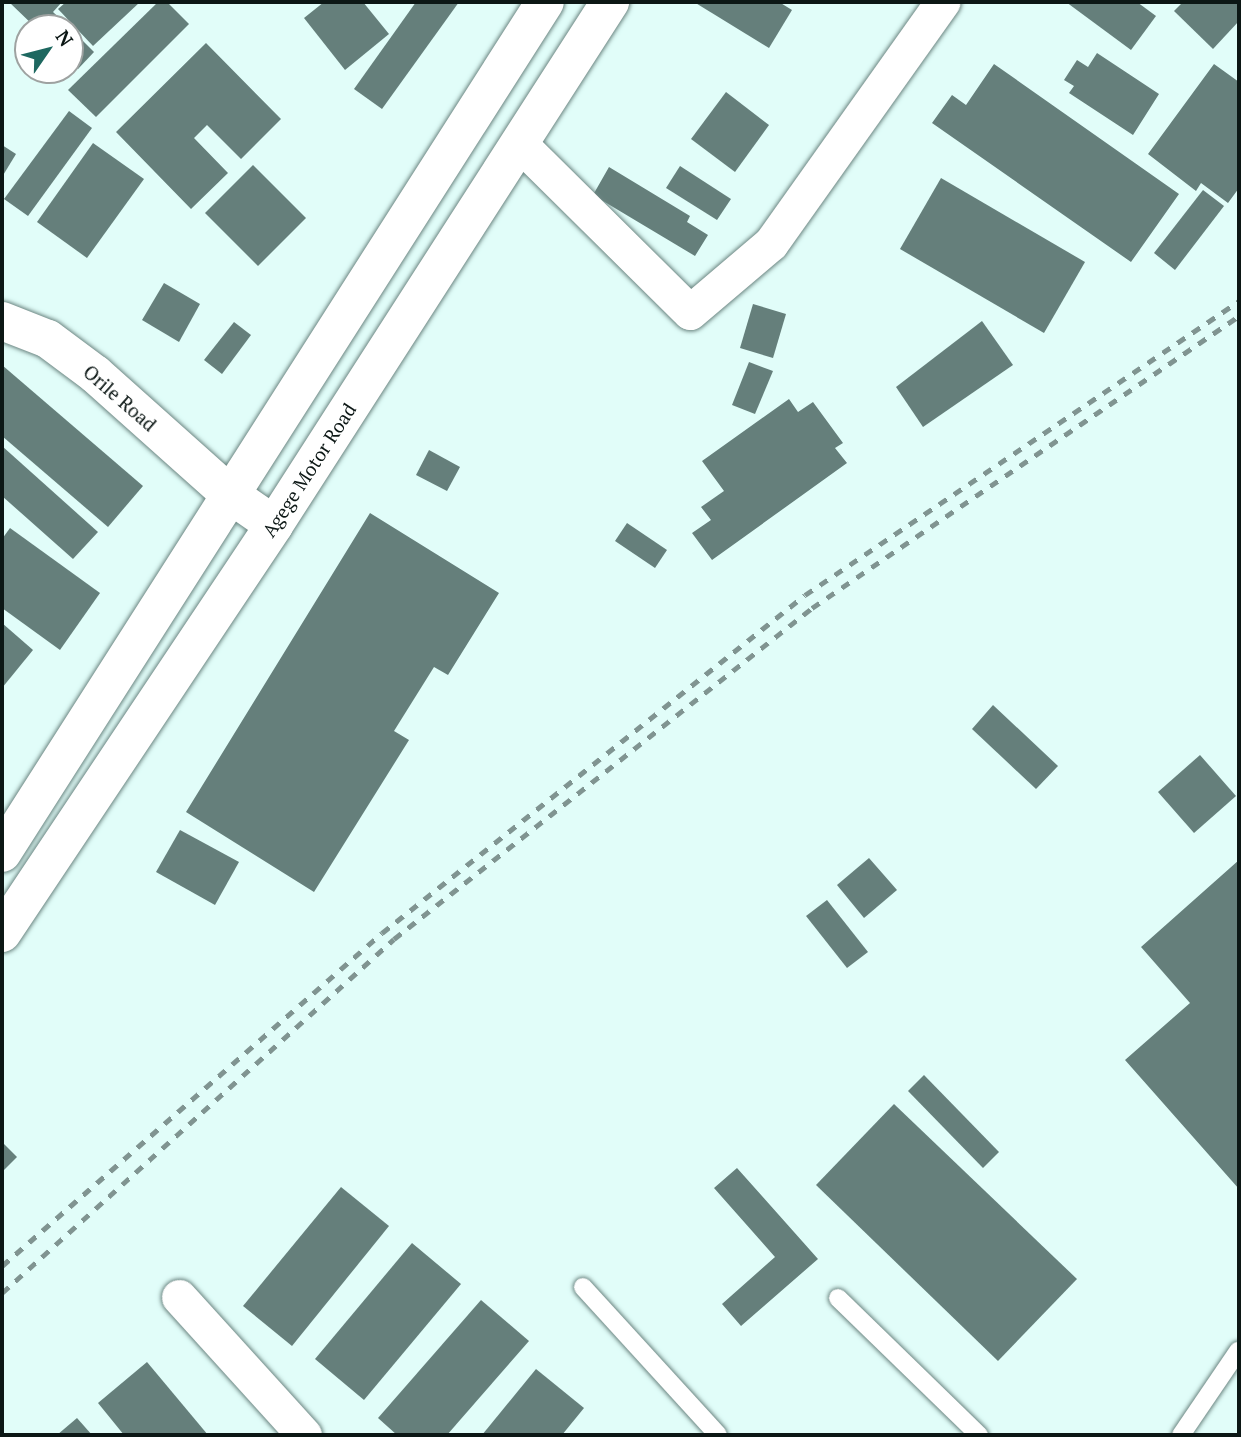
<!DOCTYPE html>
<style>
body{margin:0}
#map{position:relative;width:1241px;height:1437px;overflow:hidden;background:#e1fdf9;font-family:"PT Serif",serif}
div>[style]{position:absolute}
.building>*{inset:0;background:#657f7b}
.roads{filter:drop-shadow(0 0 2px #6c8682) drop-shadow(0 0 2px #6c8682)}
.service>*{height:18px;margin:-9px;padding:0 9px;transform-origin:9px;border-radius:9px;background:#fff}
.minor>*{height:35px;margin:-17.5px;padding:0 17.5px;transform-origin:17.5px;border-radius:17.5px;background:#fff}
.tertiary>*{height:38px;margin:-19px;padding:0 19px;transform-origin:19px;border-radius:19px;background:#fff}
.secondary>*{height:38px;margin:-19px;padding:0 19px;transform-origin:19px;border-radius:19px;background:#fff}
.rail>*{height:5px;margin-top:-2.5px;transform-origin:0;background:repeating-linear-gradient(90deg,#809491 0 9px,transparent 0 18px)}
span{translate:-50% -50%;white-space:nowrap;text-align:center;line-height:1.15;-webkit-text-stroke:5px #fff;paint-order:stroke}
.street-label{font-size:19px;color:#0c1715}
.frame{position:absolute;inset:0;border:4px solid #0c1715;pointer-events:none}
.north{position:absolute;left:14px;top:14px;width:70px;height:70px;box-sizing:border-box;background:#fff;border:2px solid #9ea2a1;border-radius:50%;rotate:55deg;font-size:19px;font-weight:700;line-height:28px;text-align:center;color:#0c1715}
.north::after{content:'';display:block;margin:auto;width:24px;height:32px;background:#1e6860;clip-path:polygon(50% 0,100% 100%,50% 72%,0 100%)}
</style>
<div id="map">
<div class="building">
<i style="clip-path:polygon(62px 2px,53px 12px,70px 28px,36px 28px,10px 3px)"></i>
<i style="clip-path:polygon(66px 2px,140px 2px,93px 46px,58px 9px)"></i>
<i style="clip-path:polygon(158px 2px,167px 2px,189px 24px,96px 117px,68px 90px)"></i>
<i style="clip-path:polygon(324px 2px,363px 2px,389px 34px,345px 70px,304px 18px)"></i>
<i style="clip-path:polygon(416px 2px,459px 2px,382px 109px,354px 89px)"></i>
<i style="clip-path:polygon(694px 2px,779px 2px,792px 10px,769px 48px)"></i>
<i style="clip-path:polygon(1066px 2px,1137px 2px,1156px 16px,1131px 50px)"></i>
<i style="clip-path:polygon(1183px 2px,1239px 2px,1239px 21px,1213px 49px,1174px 11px)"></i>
<i style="clip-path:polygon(70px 28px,94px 52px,78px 69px,70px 61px)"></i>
<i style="clip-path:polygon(206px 43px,281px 119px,241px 159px,207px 125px,194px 138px,228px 173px,191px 209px,116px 132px)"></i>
<i style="clip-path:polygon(1097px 53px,1159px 94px,1133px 135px,1069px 93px,1074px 86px,1064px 80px,1077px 60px,1088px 67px)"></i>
<i style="clip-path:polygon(994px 64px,1179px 194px,1131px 262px,932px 123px,952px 95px,966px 105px)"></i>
<i style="clip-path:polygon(1214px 64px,1239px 82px,1239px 188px,1228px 203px,1201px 183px,1196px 191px,1148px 154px)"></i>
<i style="clip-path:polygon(726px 92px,769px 125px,735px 172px,691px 139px)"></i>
<i style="clip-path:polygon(69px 111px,92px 128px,28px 216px,4px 199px)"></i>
<i style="clip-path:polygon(93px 143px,144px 179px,87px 258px,37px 222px)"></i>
<i style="clip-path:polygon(2px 145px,16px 154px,2px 177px)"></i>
<i style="clip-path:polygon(253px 165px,306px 218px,258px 266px,205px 213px)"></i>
<i style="clip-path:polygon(680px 166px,731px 199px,717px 220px,666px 188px)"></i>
<i style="clip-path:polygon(609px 167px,690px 216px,687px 222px,708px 235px,695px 256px,593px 195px)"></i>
<i style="clip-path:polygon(941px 178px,1085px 262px,1044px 333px,900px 249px)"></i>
<i style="clip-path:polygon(1203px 190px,1224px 206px,1175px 270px,1154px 253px)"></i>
<i style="clip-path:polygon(164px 283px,200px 304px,179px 342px,142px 320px)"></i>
<i style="clip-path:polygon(753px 304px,786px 314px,773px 358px,740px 348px)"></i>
<i style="clip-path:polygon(982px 321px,1013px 365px,923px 427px,896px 387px)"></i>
<i style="clip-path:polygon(234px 322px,251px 335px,222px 374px,204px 360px)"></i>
<i style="clip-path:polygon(749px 362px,773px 371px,755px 414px,732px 405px)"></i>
<i style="clip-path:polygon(2px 365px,143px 486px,108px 527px,2px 436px)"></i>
<i style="clip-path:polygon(789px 399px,798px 412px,813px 402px,843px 443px,835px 448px,847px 463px,712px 560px,692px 533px,711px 520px,701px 507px,724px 491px,702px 461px)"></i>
<i style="clip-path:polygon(2px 446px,98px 532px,73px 559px,2px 496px)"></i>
<i style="clip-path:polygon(429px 450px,460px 467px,447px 491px,416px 475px)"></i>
<i style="clip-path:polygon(370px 513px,499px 593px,448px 675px,434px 667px,394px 731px,409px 740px,314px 892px,186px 812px)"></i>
<i style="clip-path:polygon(627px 523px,667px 550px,655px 568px,615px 541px)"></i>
<i style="clip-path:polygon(10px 528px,100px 593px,60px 650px,2px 608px,2px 539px)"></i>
<i style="clip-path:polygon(2px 623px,33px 650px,2px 688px)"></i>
<i style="clip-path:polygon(993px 705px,1058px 766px,1036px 789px,972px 729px)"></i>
<i style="clip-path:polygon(1200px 755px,1236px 796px,1194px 833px,1158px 792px)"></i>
<i style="clip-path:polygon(180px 830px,239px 862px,215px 905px,156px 872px)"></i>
<i style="clip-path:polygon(869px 858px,897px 890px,864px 918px,837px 885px)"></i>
<i style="clip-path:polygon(1239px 860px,1239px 1189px,1125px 1060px,1190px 1003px,1141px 947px)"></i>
<i style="clip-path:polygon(827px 900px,868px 952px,847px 968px,806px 916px)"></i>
<i style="clip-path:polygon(924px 1075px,999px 1152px,983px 1168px,908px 1091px)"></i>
<i style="clip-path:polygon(894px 1104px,1077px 1279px,998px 1361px,816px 1185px)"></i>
<i style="clip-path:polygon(2px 1142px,17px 1157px,2px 1172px)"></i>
<i style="clip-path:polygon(737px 1168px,818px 1259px,741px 1326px,722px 1304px,775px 1257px,714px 1188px)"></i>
<i style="clip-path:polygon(341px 1187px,389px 1226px,292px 1346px,243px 1306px)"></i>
<i style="clip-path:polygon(412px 1243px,461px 1284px,364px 1400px,315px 1359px)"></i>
<i style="clip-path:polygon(481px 1300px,529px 1341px,447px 1435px,397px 1435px,378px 1418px)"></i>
<i style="clip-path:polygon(147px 1362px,208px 1435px,124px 1435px,98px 1403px)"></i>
<i style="clip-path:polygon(536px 1369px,584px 1408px,562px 1435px,482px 1435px)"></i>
<i style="clip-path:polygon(77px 1418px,92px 1435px,57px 1435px)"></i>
</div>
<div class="roads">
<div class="service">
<i style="left:583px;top:1287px;width:200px;rotate:47.6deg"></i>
<i style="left:838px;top:1298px;width:197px;rotate:44.2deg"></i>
<i style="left:1181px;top:1435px;width:102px;rotate:-55.8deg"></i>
</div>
<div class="minor">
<i style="left:519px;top:143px;width:240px;rotate:44.7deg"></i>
<i style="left:690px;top:312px;width:106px;rotate:-40.4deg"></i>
<i style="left:771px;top:243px;width:296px;rotate:-54.6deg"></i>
<i style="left:179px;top:1297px;width:186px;rotate:47.8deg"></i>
</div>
<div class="tertiary">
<i style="left:2px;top:321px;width:49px;rotate:21.4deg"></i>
<i style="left:48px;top:339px;width:59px;rotate:36.7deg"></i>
<i style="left:95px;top:374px;width:178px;rotate:41.8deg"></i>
<i style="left:228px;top:493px;width:56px;rotate:34.8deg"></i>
</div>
<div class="secondary">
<i style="left:2px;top:853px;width:1009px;rotate:-57.46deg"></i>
<i style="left:2px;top:933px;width:490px;rotate:-56.3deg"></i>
<i style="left:274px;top:525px;width:622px;rotate:-57.28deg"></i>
</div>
</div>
<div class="rail">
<i style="left:2px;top:1266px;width:505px;rotate:-41.23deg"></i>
<i style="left:382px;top:933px;width:541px;rotate:-38.63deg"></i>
<i style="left:805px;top:595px;width:524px;rotate:-34.11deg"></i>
<i style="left:2px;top:1293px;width:528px;rotate:-42.08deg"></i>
<i style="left:394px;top:939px;width:533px;rotate:-38.37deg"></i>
<i style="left:812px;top:608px;width:517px;rotate:-34.37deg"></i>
</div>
<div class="street-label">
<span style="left:120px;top:398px;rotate:41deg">Orile Road</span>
<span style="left:309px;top:470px;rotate:-57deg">Agege Motor Road</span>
</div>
<div class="frame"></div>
<div class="north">N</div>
</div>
